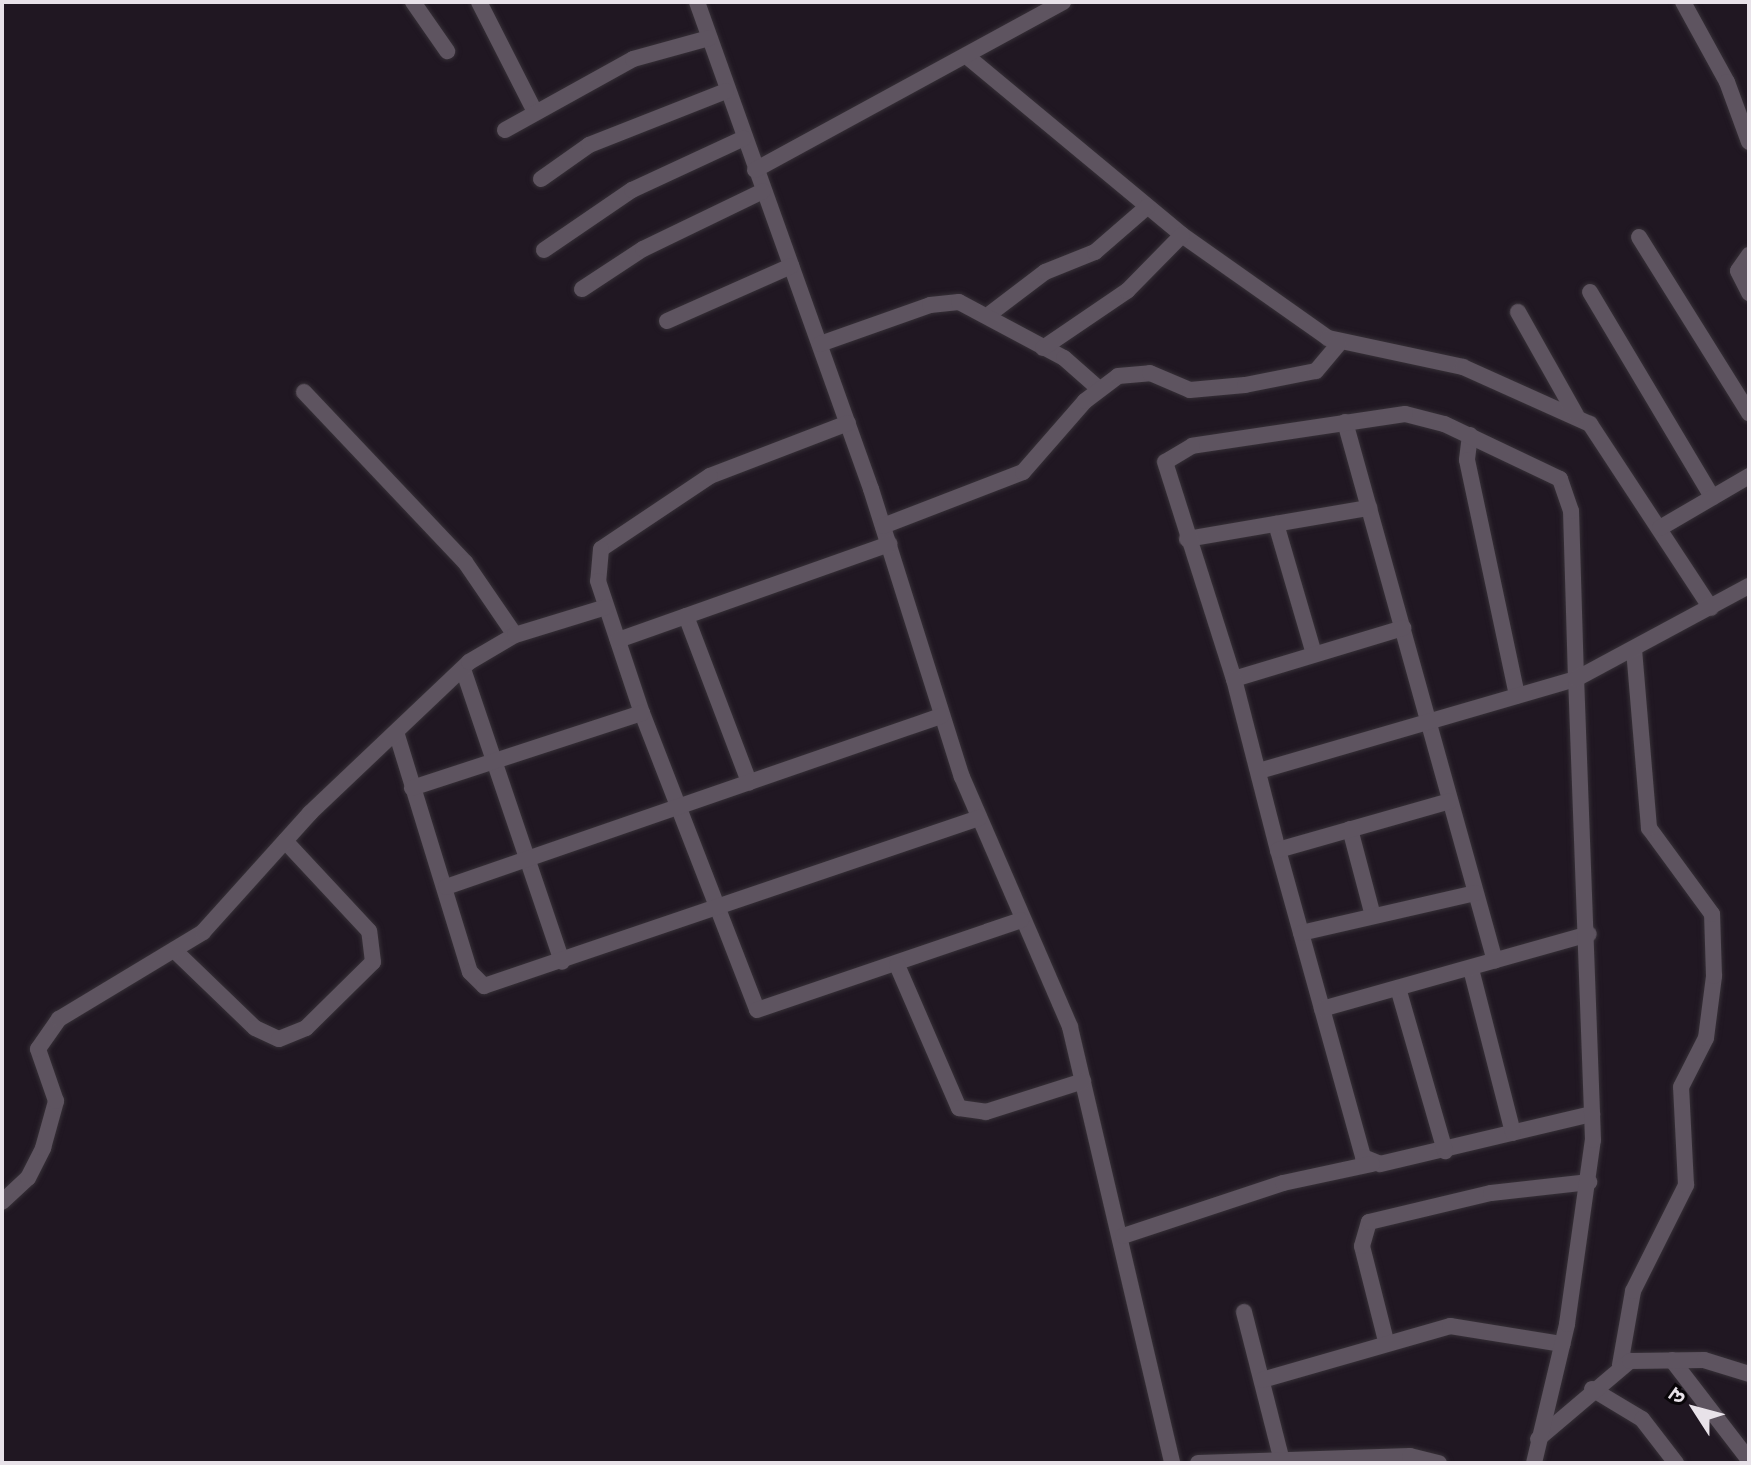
<!DOCTYPE html>
<meta charset="utf-8">
<style>
body{margin:0}
#map{position:relative;width:1751px;height:1465px;overflow:hidden;background:#201722;font-family:Barlow,"Noto Sans Devanagari",sans-serif}
div>[style]{position:absolute}
.roads{filter:drop-shadow(0 0 2px #363037) drop-shadow(0 0 2px #363037)}
.minor>*{height:16px;margin:-8px;padding:0 8px;transform-origin:8px;border-radius:8px;background:#5e5460}
span{translate:-50% -50%;white-space:nowrap;text-align:center;line-height:1.15;-webkit-text-stroke:8px #080508;paint-order:stroke}
.frame{position:absolute;inset:0;border:4px solid #e8e2e9;pointer-events:none}
.north{position:absolute;left:1655px;top:1369px;width:80px;height:80px;-webkit-text-stroke:6px #080508;paint-order:stroke;rotate:306deg;font-size:22px;font-weight:700;line-height:32px;text-align:center;color:#e8e2e9}
.north::after{content:'';display:block;margin:auto;width:28px;height:36px;background:#e8e2e9;clip-path:polygon(50% 0,100% 100%,50% 72%,0 100%)}
</style>
<div id="map">
<div class="roads">
<div class="minor">
<i style="left:413px;top:2px;width:60px;rotate:55.2deg"></i>
<i style="left:479px;top:2px;width:123px;rotate:63deg"></i>
<i style="left:697px;top:2px;width:517px;rotate:70.34deg"></i>
<i style="left:871px;top:489px;width:302px;rotate:72.5deg"></i>
<i style="left:962px;top:777px;width:272px;rotate:66.6deg"></i>
<i style="left:1070px;top:1027px;width:448px;rotate:76.8deg"></i>
<i style="left:1683px;top:2px;width:91px;rotate:61.2deg"></i>
<i style="left:1727px;top:82px;width:64px;rotate:69.9deg"></i>
<i style="left:969px;top:58px;width:277px;rotate:39.7deg"></i>
<i style="left:1182px;top:235px;width:179px;rotate:35.2deg"></i>
<i style="left:1328px;top:338px;width:138px;rotate:12.1deg"></i>
<i style="left:1463px;top:367px;width:139px;rotate:24.2deg"></i>
<i style="left:1590px;top:424px;width:220px;rotate:56.7deg"></i>
<i style="left:505px;top:130px;width:146px;rotate:-29deg"></i>
<i style="left:633px;top:59px;width:79px;rotate:-15.4deg"></i>
<i style="left:755px;top:170px;width:351px;rotate:-28.6deg"></i>
<i style="left:541px;top:179px;width:59px;rotate:-35.3deg"></i>
<i style="left:589px;top:145px;width:147px;rotate:-21.5deg"></i>
<i style="left:1639px;top:237px;width:208px;rotate:58deg"></i>
<i style="left:544px;top:250px;width:107px;rotate:-34.3deg"></i>
<i style="left:632px;top:190px;width:123px;rotate:-24.9deg"></i>
<i style="left:1749px;top:255px;width:19px;rotate:125deg"></i>
<i style="left:1738px;top:271px;width:25px;rotate:63deg"></i>
<i style="left:582px;top:289px;width:73px;rotate:-33.3deg"></i>
<i style="left:643px;top:249px;width:133px;rotate:-25.8deg"></i>
<i style="left:1590px;top:292px;width:239px;rotate:59.2deg"></i>
<i style="left:1518px;top:312px;width:118px;rotate:60.6deg"></i>
<i style="left:991px;top:313px;width:68px;rotate:-37.2deg"></i>
<i style="left:1045px;top:272px;width:54px;rotate:-21.8deg"></i>
<i style="left:1095px;top:252px;width:69px;rotate:-40.9deg"></i>
<i style="left:667px;top:321px;width:136px;rotate:-23.9deg"></i>
<i style="left:820px;top:344px;width:117px;rotate:-19.5deg"></i>
<i style="left:930px;top:305px;width:29px;rotate:-6deg"></i>
<i style="left:959px;top:302px;width:119px;rotate:28.1deg"></i>
<i style="left:1064px;top:358px;width:45px;rotate:41.4deg"></i>
<i style="left:1043px;top:348px;width:102px;rotate:-34.2deg"></i>
<i style="left:1127px;top:291px;width:78px;rotate:-45.5deg"></i>
<i style="left:304px;top:392px;width:234px;rotate:46.6deg"></i>
<i style="left:465px;top:562px;width:88px;rotate:55.6deg"></i>
<i style="left:1345px;top:422px;width:559px;rotate:74.45deg"></i>
<i style="left:848px;top:423px;width:148px;rotate:159deg"></i>
<i style="left:710px;top:476px;width:131px;rotate:146.2deg"></i>
<i style="left:601px;top:549px;width:32px;rotate:95deg"></i>
<i style="left:598px;top:581px;width:139px;rotate:71.6deg"></i>
<i style="left:642px;top:713px;width:318px;rotate:68.8deg"></i>
<i style="left:757px;top:1010px;width:279px;rotate:-18.8deg"></i>
<i style="left:1470px;top:435px;width:25px;rotate:97deg"></i>
<i style="left:1467px;top:460px;width:241px;rotate:78deg"></i>
<i style="left:1276px;top:524px;width:135px;rotate:73.7deg"></i>
<i style="left:883px;top:526px;width:150px;rotate:-21.1deg"></i>
<i style="left:1023px;top:472px;width:94px;rotate:-48.9deg"></i>
<i style="left:1085px;top:401px;width:41px;rotate:-37.1deg"></i>
<i style="left:1118px;top:376px;width:32px;rotate:-5deg"></i>
<i style="left:1150px;top:373px;width:43px;rotate:23deg"></i>
<i style="left:1190px;top:390px;width:55px;rotate:-5.2deg"></i>
<i style="left:1245px;top:385px;width:72px;rotate:-11.2deg"></i>
<i style="left:1316px;top:371px;width:35px;rotate:-50deg"></i>
<i style="left:1660px;top:528px;width:103px;rotate:-30.3deg"></i>
<i style="left:1187px;top:539px;width:185px;rotate:-9.7deg"></i>
<i style="left:686px;top:616px;width:178px;rotate:69.2deg"></i>
<i style="left:618px;top:640px;width:288px;rotate:-19.5deg"></i>
<i style="left:463px;top:669px;width:309px;rotate:71.3deg"></i>
<i style="left:1234px;top:679px;width:177px;rotate:-16.8deg"></i>
<i style="left:397px;top:735px;width:248px;rotate:72.9deg"></i>
<i style="left:470px;top:972px;width:20px;rotate:45deg"></i>
<i style="left:484px;top:986px;width:523px;rotate:-18.75deg"></i>
<i style="left:1259px;top:771px;width:330px;rotate:-16.2deg"></i>
<i style="left:1576px;top:679px;width:168px;rotate:-91.7deg"></i>
<i style="left:1571px;top:511px;width:34px;rotate:-109deg"></i>
<i style="left:1560px;top:479px;width:128px;rotate:-154.6deg"></i>
<i style="left:1444px;top:424px;width:40px;rotate:-165.6deg"></i>
<i style="left:1405px;top:414px;width:215px;rotate:171.5deg"></i>
<i style="left:1192px;top:446px;width:31px;rotate:149deg"></i>
<i style="left:1165px;top:462px;width:228px;rotate:72.4deg"></i>
<i style="left:1234px;top:679px;width:177px;rotate:75.6deg"></i>
<i style="left:1278px;top:850px;width:319px;rotate:74.5deg"></i>
<i style="left:1363px;top:1157px;width:18px;rotate:22deg"></i>
<i style="left:1380px;top:1164px;width:218px;rotate:-13.3deg"></i>
<i style="left:412px;top:788px;width:242px;rotate:-18.1deg"></i>
<i style="left:1350px;top:829px;width:90px;rotate:75.2deg"></i>
<i style="left:1278px;top:850px;width:179px;rotate:-15.9deg"></i>
<i style="left:446px;top:887px;width:524px;rotate:-19.06deg"></i>
<i style="left:1301px;top:933px;width:179px;rotate:-12.9deg"></i>
<i style="left:174px;top:950px;width:112px;rotate:43.9deg"></i>
<i style="left:255px;top:1028px;width:26px;rotate:25deg"></i>
<i style="left:279px;top:1039px;width:29px;rotate:-22deg"></i>
<i style="left:306px;top:1028px;width:94px;rotate:-44.6deg"></i>
<i style="left:373px;top:962px;width:31px;rotate:-97deg"></i>
<i style="left:369px;top:931px;width:123px;rotate:-133deg"></i>
<i style="left:897px;top:965px;width:156px;rotate:66.6deg"></i>
<i style="left:959px;top:1108px;width:27px;rotate:8deg"></i>
<i style="left:986px;top:1112px;width:102px;rotate:-17.7deg"></i>
<i style="left:1471px;top:969px;width:169px;rotate:75.6deg"></i>
<i style="left:1398px;top:988px;width:170px;rotate:73.9deg"></i>
<i style="left:1322px;top:1009px;width:277px;rotate:-15.7deg"></i>
<i style="left:2px;top:1202px;width:35px;rotate:-43deg"></i>
<i style="left:28px;top:1178px;width:34px;rotate:-63deg"></i>
<i style="left:43px;top:1148px;width:49px;rotate:-74.5deg"></i>
<i style="left:56px;top:1101px;width:55px;rotate:-109.1deg"></i>
<i style="left:38px;top:1049px;width:37px;rotate:-55deg"></i>
<i style="left:59px;top:1019px;width:168px;rotate:-31.1deg"></i>
<i style="left:203px;top:932px;width:160px;rotate:-48deg"></i>
<i style="left:310px;top:813px;width:219px;rotate:-43.5deg"></i>
<i style="left:469px;top:662px;width:53px;rotate:-30.4deg"></i>
<i style="left:515px;top:635px;width:95px;rotate:-17.1deg"></i>
<i style="left:1123px;top:1236px;width:169px;rotate:-18.3deg"></i>
<i style="left:1283px;top:1183px;width:91px;rotate:-12.1deg"></i>
<i style="left:1244px;top:1312px;width:154px;rotate:75.7deg"></i>
<i style="left:1386px;top:1341px;width:98px;rotate:-104.2deg"></i>
<i style="left:1362px;top:1246px;width:25px;rotate:-74deg"></i>
<i style="left:1369px;top:1222px;width:125px;rotate:-13.4deg"></i>
<i style="left:1491px;top:1193px;width:99px;rotate:-6.4deg"></i>
<i style="left:1672px;top:1360px;width:126px;rotate:52.4deg"></i>
<i style="left:1620px;top:1365px;width:75px;rotate:-80deg"></i>
<i style="left:1633px;top:1291px;width:119px;rotate:-63.4deg"></i>
<i style="left:1686px;top:1185px;width:98px;rotate:-92.9deg"></i>
<i style="left:1681px;top:1087px;width:55px;rotate:-63deg"></i>
<i style="left:1706px;top:1038px;width:63px;rotate:-82.6deg"></i>
<i style="left:1714px;top:976px;width:62px;rotate:-91.8deg"></i>
<i style="left:1712px;top:914px;width:107px;rotate:-126.2deg"></i>
<i style="left:1649px;top:828px;width:179px;rotate:-94.8deg"></i>
<i style="left:1262px;top:1380px;width:196px;rotate:-16deg"></i>
<i style="left:1450px;top:1326px;width:114px;rotate:9.1deg"></i>
<i style="left:1592px;top:1389px;width:58px;rotate:31deg"></i>
<i style="left:1642px;top:1419px;width:56px;rotate:52.3deg"></i>
<i style="left:1538px;top:1439px;width:121px;rotate:-40.3deg"></i>
<i style="left:1630px;top:1361px;width:74px;rotate:-0.8deg"></i>
<i style="left:1704px;top:1360px;width:47px;rotate:17.3deg"></i>
<i style="left:1198px;top:1463px;width:212px;rotate:-1.9deg"></i>
<i style="left:1410px;top:1456px;width:30px;rotate:14deg"></i>
<i style="left:1534px;top:1463px;width:143px;rotate:-76.6deg"></i>
<i style="left:1567px;top:1324px;width:186px;rotate:-82deg"></i>
<i style="left:1593px;top:1140px;width:461px;rotate:-92.1deg"></i>
<i style="left:1576px;top:679px;width:196px;rotate:-28.3deg"></i>
</div>
</div>
<div class="frame"></div>
<div class="north">उ</div>
</div>
